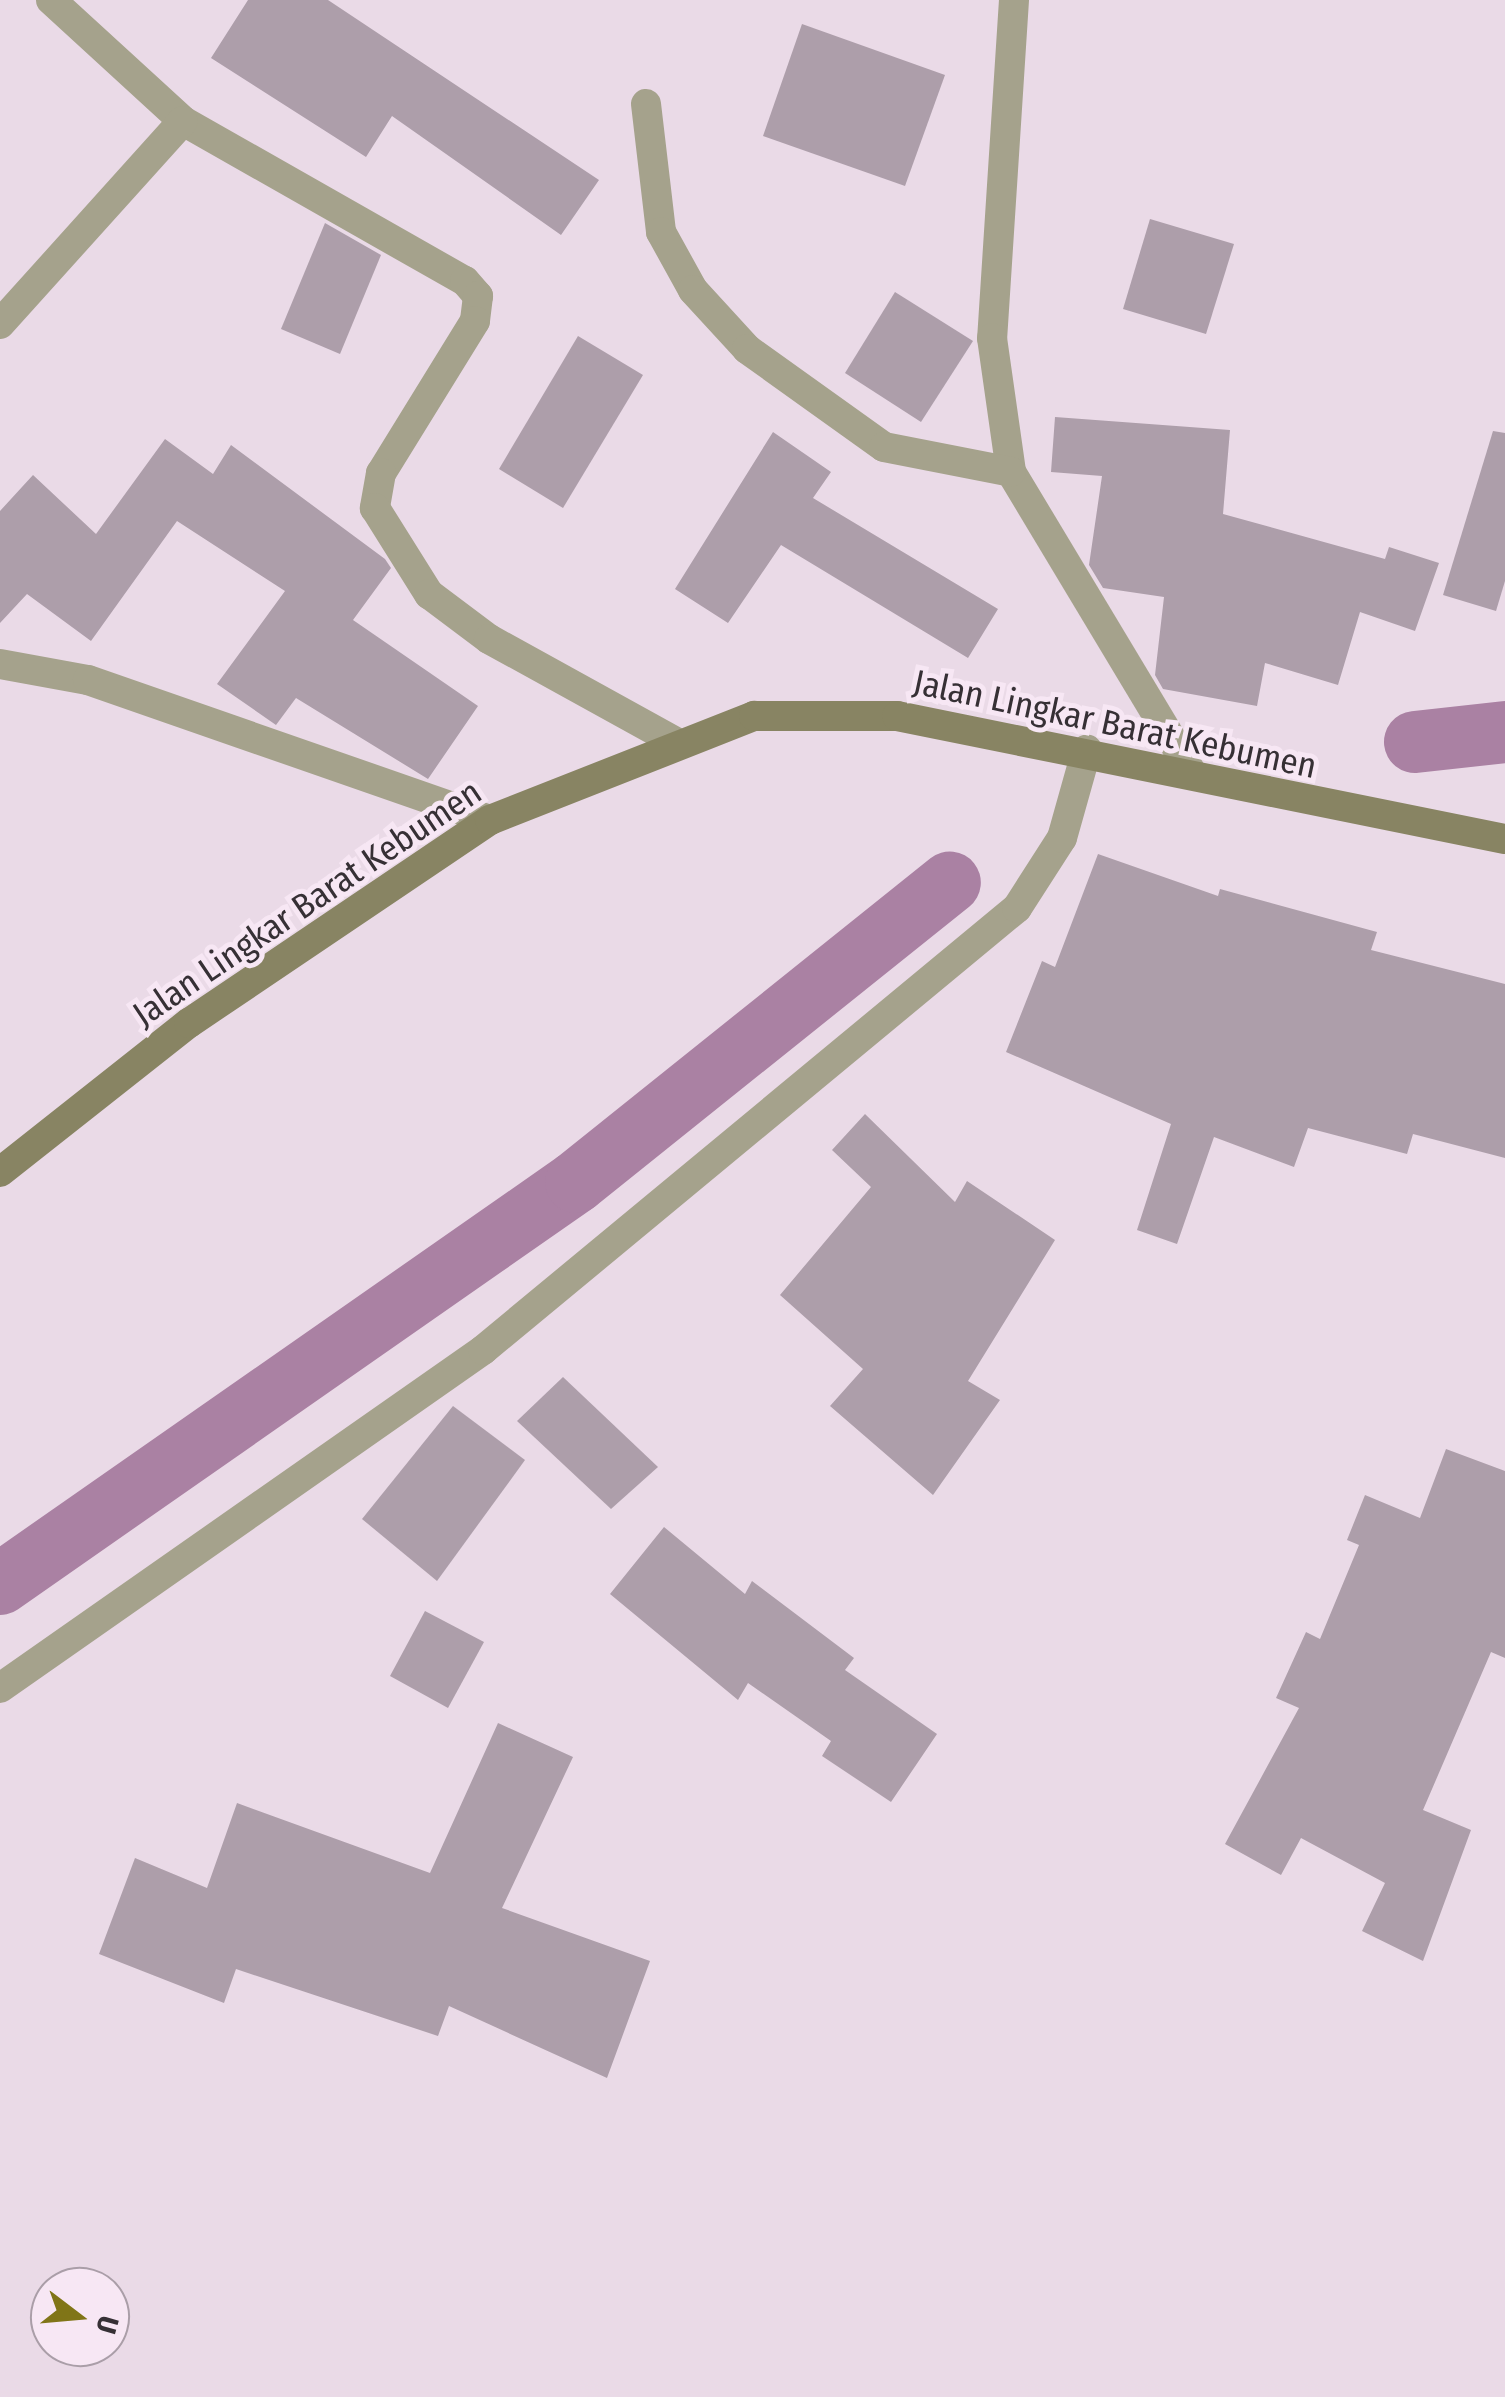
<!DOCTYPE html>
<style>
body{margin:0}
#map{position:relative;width:1505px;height:2397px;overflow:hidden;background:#eadae7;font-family:"Fira Sans Condensed",sans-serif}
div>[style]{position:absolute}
.canal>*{height:62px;margin:-31px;padding:0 31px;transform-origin:31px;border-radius:31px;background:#aa81a3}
.building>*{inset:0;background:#ad9eaa}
.street>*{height:30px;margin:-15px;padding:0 15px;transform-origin:15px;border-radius:15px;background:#a5a28c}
.secondary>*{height:30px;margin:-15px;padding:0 15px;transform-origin:15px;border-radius:15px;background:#888463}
span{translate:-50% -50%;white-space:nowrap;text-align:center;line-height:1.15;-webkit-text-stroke:10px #f7e7f4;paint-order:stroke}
.street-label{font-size:35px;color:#363035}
.north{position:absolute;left:30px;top:2267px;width:100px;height:100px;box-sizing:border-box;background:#f7e7f4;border:2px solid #aa9ea8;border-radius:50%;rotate:106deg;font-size:28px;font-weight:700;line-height:40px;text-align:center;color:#363035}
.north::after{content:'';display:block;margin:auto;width:35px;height:45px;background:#807517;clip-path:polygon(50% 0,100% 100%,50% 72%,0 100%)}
</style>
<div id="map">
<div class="canal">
<i style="left:1415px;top:742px;width:91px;rotate:-6.3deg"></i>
<i style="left:0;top:1584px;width:702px;rotate:-34.91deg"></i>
<i style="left:576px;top:1182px;width:479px;rotate:-38.7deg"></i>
</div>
<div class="building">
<i style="clip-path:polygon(248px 0,328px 0,599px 180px,561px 235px,392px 116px,366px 157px,211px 58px)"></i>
<i style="clip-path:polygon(802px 24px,945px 75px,905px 186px,763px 136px)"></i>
<i style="clip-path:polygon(1150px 219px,1234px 244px,1206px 334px,1123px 309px)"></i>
<i style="clip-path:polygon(325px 223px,381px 255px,340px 354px,281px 329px)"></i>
<i style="clip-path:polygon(895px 292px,973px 341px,921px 422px,845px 373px)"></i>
<i style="clip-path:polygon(578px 336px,643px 375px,563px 508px,499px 469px)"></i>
<i style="clip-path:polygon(1055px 417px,1230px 430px,1223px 514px,1385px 559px,1389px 547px,1439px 563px,1415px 631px,1360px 612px,1338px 685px,1265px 663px,1257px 706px,1163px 689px,1155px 675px,1164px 597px,1103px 588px,1089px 565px,1102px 476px,1051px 472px)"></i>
<i style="clip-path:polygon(1493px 431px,1505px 433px,1505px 581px,1496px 611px,1443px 595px)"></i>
<i style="clip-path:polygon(773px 432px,831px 472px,813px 498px,998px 609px,968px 658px,781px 545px,728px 623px,675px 589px)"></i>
<i style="clip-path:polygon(165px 439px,213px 474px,231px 445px,385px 559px,391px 568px,353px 620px,478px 706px,428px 779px,296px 698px,276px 725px,217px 684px,285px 591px,177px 521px,91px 641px,27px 594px,0 623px,0 511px,33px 475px,96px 534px)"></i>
<i style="clip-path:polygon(1098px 854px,1218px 896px,1220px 889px,1377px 932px,1371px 950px,1505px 984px,1505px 1158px,1413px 1134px,1407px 1154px,1308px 1128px,1294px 1167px,1214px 1137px,1177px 1244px,1137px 1230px,1171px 1124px,1006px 1052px,1042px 961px,1055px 967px)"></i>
<i style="clip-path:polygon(865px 1114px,955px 1202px,967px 1181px,1055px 1240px,968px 1381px,1000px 1400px,933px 1495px,830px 1406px,863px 1369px,780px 1295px,871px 1187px,832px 1150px)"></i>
<i style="clip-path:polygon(563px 1377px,658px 1467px,611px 1509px,517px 1421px)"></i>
<i style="clip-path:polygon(453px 1406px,525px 1460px,437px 1581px,362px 1519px)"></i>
<i style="clip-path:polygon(1446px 1449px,1505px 1471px,1505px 1658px,1491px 1652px,1423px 1810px,1471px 1830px,1423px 1961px,1362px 1931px,1385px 1883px,1301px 1838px,1281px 1875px,1225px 1844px,1299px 1708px,1276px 1698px,1306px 1632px,1320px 1639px,1359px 1545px,1347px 1540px,1365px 1495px,1420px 1518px)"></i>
<i style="clip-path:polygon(664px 1527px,745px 1594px,752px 1581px,854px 1658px,845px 1670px,937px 1734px,891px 1802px,822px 1756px,831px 1741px,748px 1683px,738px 1700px,610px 1594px)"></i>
<i style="clip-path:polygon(425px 1611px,484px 1642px,448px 1708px,390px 1676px)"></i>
<i style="clip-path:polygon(498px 1723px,573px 1757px,502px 1908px,650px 1961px,607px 2078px,449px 2006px,438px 2036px,236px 1969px,224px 2003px,99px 1954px,135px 1858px,207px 1888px,237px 1803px,430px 1873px)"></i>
</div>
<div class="street">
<i style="left:51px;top:0;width:179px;rotate:42.5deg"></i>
<i style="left:183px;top:121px;width:324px;rotate:29.6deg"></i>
<i style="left:465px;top:281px;width:20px;rotate:49deg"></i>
<i style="left:478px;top:296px;width:25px;rotate:97deg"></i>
<i style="left:475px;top:321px;width:179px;rotate:121.7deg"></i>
<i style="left:381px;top:473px;width:36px;rotate:100deg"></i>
<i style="left:375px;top:508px;width:102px;rotate:57.9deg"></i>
<i style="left:429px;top:594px;width:75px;rotate:36.9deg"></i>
<i style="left:489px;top:639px;width:211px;rotate:28.9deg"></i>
<i style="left:1014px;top:0;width:339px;rotate:93.7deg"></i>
<i style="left:992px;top:338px;width:135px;rotate:81.9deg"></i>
<i style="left:1011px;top:472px;width:351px;rotate:59deg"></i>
<i style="left:646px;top:104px;width:129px;rotate:83.3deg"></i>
<i style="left:661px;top:232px;width:66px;rotate:61.1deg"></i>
<i style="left:693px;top:290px;width:80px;rotate:47.5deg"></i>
<i style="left:747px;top:349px;width:168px;rotate:35.6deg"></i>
<i style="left:884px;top:447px;width:129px;rotate:11.1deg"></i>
<i style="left:0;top:324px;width:273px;rotate:-48deg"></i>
<i style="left:0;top:664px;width:89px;rotate:10.3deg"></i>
<i style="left:88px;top:680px;width:426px;rotate:19.2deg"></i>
<i style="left:0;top:1688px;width:590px;rotate:-34.98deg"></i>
<i style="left:483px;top:1350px;width:693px;rotate:-39.62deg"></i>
<i style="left:1017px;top:908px;width:83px;rotate:-57.3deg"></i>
<i style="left:1062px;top:838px;width:92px;rotate:-74.3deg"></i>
</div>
<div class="secondary">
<i style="left:0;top:1172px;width:241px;rotate:-38.3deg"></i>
<i style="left:189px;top:1023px;width:363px;rotate:-34deg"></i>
<i style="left:490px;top:820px;width:284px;rotate:-21.5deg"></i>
<i style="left:754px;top:716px;width:143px"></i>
<i style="left:897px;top:716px;width:620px;rotate:11.44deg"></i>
</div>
<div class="street-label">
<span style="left:1115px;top:724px;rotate:12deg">Jalan Lingkar Barat Kebumen</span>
<span style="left:307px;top:903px;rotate:-34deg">Jalan Lingkar Barat Kebumen</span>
</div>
<div class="north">U</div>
</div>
